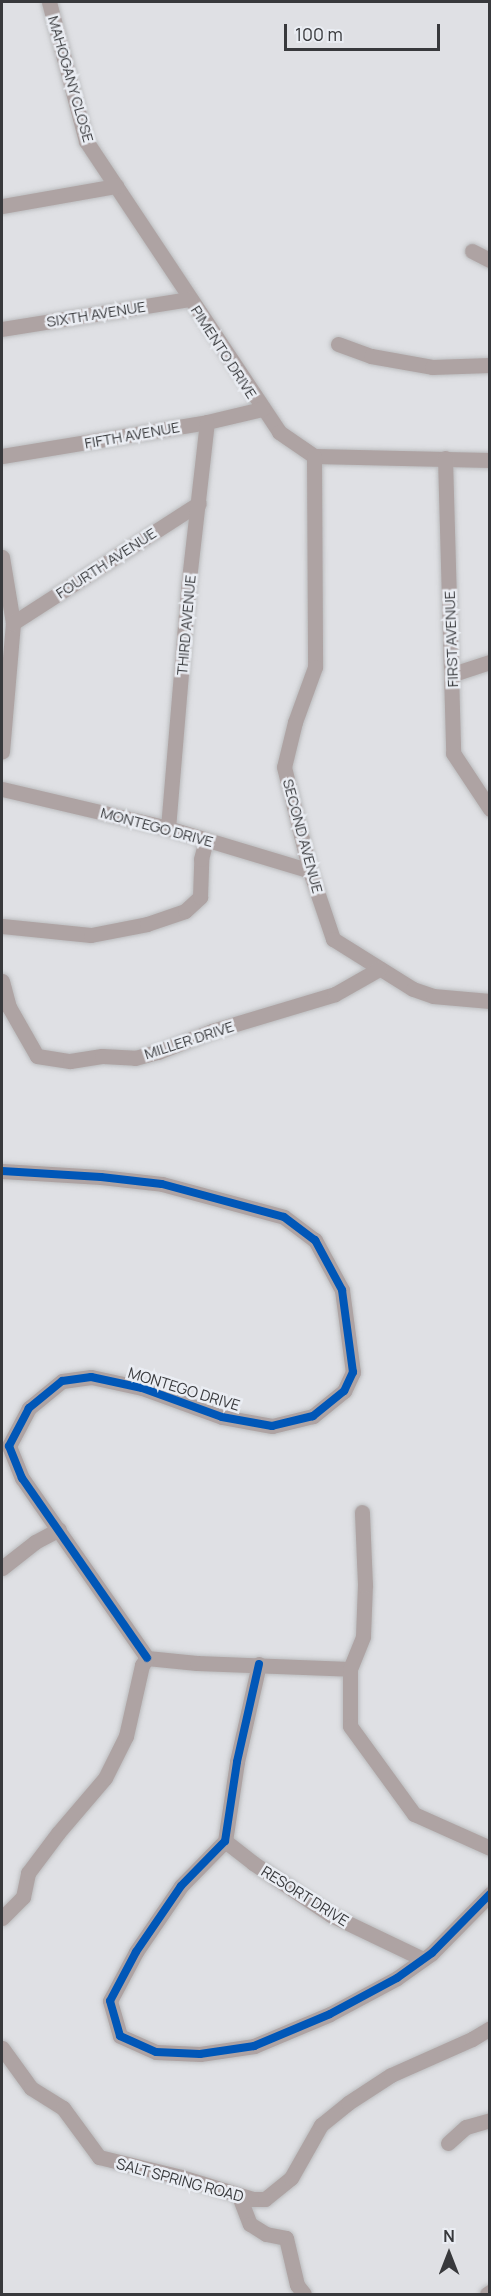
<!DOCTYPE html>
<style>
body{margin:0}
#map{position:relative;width:491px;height:2296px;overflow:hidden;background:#dfe0e4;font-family:Manrope,sans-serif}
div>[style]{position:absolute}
.roads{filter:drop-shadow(0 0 2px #bbbcbe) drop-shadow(0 0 2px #bbbcbe)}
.minor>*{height:15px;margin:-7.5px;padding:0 7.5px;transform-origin:7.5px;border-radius:7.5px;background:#aea3a3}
.cycleway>*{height:8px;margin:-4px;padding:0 4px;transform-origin:4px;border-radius:4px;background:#0057b8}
span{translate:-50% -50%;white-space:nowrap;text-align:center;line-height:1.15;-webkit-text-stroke:5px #eaedf3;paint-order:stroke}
.street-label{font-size:15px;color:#38393c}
.frame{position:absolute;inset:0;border:3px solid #38393c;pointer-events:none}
.north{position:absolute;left:419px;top:2224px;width:60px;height:60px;-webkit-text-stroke:4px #eaedf3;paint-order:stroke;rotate:0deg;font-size:16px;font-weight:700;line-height:24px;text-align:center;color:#38393c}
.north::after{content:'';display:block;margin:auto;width:21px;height:27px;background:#38393c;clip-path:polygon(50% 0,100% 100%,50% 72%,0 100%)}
.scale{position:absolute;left:284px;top:24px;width:156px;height:27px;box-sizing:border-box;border:3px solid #38393c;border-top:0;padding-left:8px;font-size:18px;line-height:21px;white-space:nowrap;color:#38393c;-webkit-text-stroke:4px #eaedf3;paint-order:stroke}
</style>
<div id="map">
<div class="roads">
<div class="minor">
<i style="left:49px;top:2px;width:144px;rotate:75.1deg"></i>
<i style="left:86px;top:141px;width:349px;rotate:56.4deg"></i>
<i style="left:279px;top:432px;width:42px;rotate:34.4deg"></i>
<i style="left:314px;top:456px;width:176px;rotate:1.3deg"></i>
<i style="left:2px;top:206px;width:116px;rotate:-10deg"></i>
<i style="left:472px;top:251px;width:20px;rotate:27deg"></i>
<i style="left:2px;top:329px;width:190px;rotate:-9.1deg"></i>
<i style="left:338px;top:344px;width:35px;rotate:20deg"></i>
<i style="left:371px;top:356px;width:62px;rotate:10.2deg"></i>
<i style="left:432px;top:367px;width:58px;rotate:-2deg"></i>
<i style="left:2px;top:456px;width:208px;rotate:-9.4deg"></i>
<i style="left:207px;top:422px;width:57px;rotate:-13.3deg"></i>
<i style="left:314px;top:456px;width:211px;rotate:89.7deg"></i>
<i style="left:315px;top:667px;width:59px;rotate:110deg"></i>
<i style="left:295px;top:722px;width:46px;rotate:103.7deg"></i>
<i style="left:284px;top:767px;width:107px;rotate:76deg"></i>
<i style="left:310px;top:871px;width:72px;rotate:71.3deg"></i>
<i style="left:333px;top:939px;width:94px;rotate:32deg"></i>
<i style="left:413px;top:989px;width:21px;rotate:19deg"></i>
<i style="left:433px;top:996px;width:57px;rotate:5deg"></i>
<i style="left:445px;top:458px;width:295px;rotate:88.4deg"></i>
<i style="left:453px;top:753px;width:67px;rotate:56.5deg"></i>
<i style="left:2px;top:557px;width:67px;rotate:80.5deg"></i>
<i style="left:13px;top:623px;width:129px;rotate:94.9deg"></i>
<i style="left:13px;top:623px;width:221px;rotate:-32.8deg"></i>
<i style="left:453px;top:674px;width:39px;rotate:-18deg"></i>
<i style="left:2px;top:789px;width:171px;rotate:13.2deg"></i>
<i style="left:168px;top:828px;width:148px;rotate:16.8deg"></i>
<i style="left:168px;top:828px;width:241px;rotate:-85.2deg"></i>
<i style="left:188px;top:588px;width:167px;rotate:-83.5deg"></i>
<i style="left:2px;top:926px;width:89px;rotate:5.8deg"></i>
<i style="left:91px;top:935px;width:57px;rotate:-11.1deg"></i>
<i style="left:147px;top:924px;width:40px;rotate:-18.9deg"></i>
<i style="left:185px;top:911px;width:21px;rotate:-43deg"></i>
<i style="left:200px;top:897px;width:38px;rotate:-88deg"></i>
<i style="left:201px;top:859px;width:20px;rotate:-75deg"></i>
<i style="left:2px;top:981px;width:27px;rotate:75deg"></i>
<i style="left:9px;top:1007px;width:56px;rotate:60.3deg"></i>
<i style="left:37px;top:1056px;width:33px;rotate:9deg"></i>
<i style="left:70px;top:1061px;width:32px;rotate:-9deg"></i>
<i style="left:102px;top:1056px;width:33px;rotate:3deg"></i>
<i style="left:135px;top:1058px;width:24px;rotate:-15deg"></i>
<i style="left:158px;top:1052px;width:58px;rotate:-21.3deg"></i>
<i style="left:212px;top:1031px;width:128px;rotate:-16.7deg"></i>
<i style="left:335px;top:994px;width:51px;rotate:-29.6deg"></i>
<i style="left:2px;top:1171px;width:99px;rotate:3.5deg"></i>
<i style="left:101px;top:1177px;width:61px;rotate:6.5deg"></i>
<i style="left:162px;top:1184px;width:126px;rotate:15.1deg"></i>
<i style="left:284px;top:1217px;width:39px;rotate:37deg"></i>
<i style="left:315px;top:1240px;width:57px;rotate:61.6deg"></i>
<i style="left:342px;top:1290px;width:83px;rotate:82.4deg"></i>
<i style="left:353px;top:1372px;width:21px;rotate:115deg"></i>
<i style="left:344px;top:1391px;width:40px;rotate:141deg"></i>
<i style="left:313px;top:1416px;width:42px;rotate:166.3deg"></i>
<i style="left:272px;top:1426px;width:51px;rotate:-169.8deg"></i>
<i style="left:222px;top:1417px;width:85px;rotate:-160.1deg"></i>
<i style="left:142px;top:1388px;width:52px;rotate:-167.8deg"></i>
<i style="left:91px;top:1377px;width:29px;rotate:172deg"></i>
<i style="left:62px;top:1381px;width:43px;rotate:140.7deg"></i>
<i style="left:29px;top:1408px;width:43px;rotate:117.8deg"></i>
<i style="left:9px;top:1446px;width:35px;rotate:68deg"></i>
<i style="left:22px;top:1478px;width:219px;rotate:55.2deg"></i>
<i style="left:2px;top:1568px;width:42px;rotate:-38.2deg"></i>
<i style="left:35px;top:1542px;width:27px;rotate:-28deg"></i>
<i style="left:147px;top:1658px;width:50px;rotate:5.7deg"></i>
<i style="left:197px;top:1663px;width:153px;rotate:2.2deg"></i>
<i style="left:350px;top:1669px;width:57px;rotate:90deg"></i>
<i style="left:350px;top:1726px;width:109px;rotate:54deg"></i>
<i style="left:414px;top:1814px;width:83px;rotate:24.1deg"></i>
<i style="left:259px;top:1664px;width:100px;rotate:102.7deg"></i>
<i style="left:237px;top:1762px;width:80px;rotate:98.6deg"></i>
<i style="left:225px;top:1841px;width:63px;rotate:134.4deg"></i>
<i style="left:181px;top:1886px;width:80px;rotate:124.3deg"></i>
<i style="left:136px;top:1952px;width:55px;rotate:118deg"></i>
<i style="left:110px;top:2001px;width:36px;rotate:74deg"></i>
<i style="left:120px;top:2036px;width:39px;rotate:24deg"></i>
<i style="left:156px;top:2052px;width:44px;rotate:2.6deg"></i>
<i style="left:200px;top:2054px;width:55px;rotate:-8.4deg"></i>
<i style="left:254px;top:2046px;width:82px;rotate:-22.8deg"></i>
<i style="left:330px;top:2014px;width:76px;rotate:-28.2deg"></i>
<i style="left:397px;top:1978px;width:43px;rotate:-35.5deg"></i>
<i style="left:432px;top:1953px;width:83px;rotate:-45.5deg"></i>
<i style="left:350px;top:1669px;width:35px;rotate:-68deg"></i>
<i style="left:363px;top:1636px;width:51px;rotate:-87.8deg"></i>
<i style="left:365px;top:1585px;width:73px;rotate:-92.4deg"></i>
<i style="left:225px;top:1841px;width:36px;rotate:38deg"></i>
<i style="left:253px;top:1863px;width:94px;rotate:33.7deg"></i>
<i style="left:331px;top:1915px;width:102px;rotate:25.6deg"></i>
<i style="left:2px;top:1918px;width:30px;rotate:-45deg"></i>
<i style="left:23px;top:1897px;width:25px;rotate:-78deg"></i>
<i style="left:28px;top:1873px;width:50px;rotate:-53.1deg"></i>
<i style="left:58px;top:1833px;width:72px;rotate:-49.5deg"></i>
<i style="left:105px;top:1778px;width:47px;rotate:-63.4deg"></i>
<i style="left:126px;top:1736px;width:73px;rotate:-77.3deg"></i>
<i style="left:142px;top:1665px;width:9px;rotate:-54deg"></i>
<i style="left:2px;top:2048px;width:49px;rotate:54.1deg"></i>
<i style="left:31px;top:2088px;width:38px;rotate:32deg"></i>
<i style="left:63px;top:2108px;width:61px;rotate:53.7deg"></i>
<i style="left:99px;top:2157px;width:84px;rotate:13.7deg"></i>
<i style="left:181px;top:2177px;width:75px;rotate:17deg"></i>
<i style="left:253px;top:2199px;width:12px"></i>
<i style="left:265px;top:2199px;width:33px;rotate:-39deg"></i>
<i style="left:291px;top:2178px;width:61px;rotate:-60.5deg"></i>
<i style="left:321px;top:2125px;width:35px;rotate:-39deg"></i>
<i style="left:348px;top:2103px;width:51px;rotate:-33.1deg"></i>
<i style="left:391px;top:2075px;width:89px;rotate:-24deg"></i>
<i style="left:472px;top:2039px;width:21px;rotate:-31deg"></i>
<i style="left:448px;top:2143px;width:24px;rotate:-42deg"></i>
<i style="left:466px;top:2127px;width:25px;rotate:-16deg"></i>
<i style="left:239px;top:2196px;width:30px;rotate:69deg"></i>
<i style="left:250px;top:2224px;width:19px;rotate:32deg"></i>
<i style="left:266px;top:2234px;width:20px;rotate:11deg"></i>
<i style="left:286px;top:2238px;width:48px;rotate:76.8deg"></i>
<i style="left:297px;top:2285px;width:11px;rotate:52deg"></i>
<i style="left:487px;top:2294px;width:4px;rotate:-34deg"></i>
</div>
</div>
<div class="cycleway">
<i style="left:2px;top:1171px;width:99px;rotate:3.5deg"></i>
<i style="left:101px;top:1177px;width:61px;rotate:6.5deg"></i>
<i style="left:162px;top:1184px;width:126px;rotate:15.1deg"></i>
<i style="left:284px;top:1217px;width:39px;rotate:37deg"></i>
<i style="left:315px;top:1240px;width:57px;rotate:61.6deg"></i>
<i style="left:342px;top:1290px;width:83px;rotate:82.4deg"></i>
<i style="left:353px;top:1372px;width:21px;rotate:115deg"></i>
<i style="left:344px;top:1391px;width:40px;rotate:141deg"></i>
<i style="left:313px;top:1416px;width:42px;rotate:166.3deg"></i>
<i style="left:272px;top:1426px;width:51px;rotate:-169.8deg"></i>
<i style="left:222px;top:1417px;width:85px;rotate:-160.1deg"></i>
<i style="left:142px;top:1388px;width:52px;rotate:-167.8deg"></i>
<i style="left:91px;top:1377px;width:29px;rotate:172deg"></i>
<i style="left:62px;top:1381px;width:43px;rotate:140.7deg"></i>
<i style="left:29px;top:1408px;width:43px;rotate:117.8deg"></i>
<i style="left:9px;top:1446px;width:35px;rotate:68deg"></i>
<i style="left:22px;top:1478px;width:219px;rotate:55.2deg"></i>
<i style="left:259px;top:1664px;width:100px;rotate:102.7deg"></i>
<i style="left:237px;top:1762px;width:80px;rotate:98.6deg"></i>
<i style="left:225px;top:1841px;width:63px;rotate:134.4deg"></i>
<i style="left:181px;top:1886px;width:80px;rotate:124.3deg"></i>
<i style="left:136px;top:1952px;width:55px;rotate:118deg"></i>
<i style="left:110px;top:2001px;width:36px;rotate:74deg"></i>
<i style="left:120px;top:2036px;width:39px;rotate:24deg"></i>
<i style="left:156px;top:2052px;width:44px;rotate:2.6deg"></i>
<i style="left:200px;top:2054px;width:55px;rotate:-8.4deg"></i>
<i style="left:254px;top:2046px;width:82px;rotate:-22.8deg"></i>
<i style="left:330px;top:2014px;width:76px;rotate:-28.2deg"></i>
<i style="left:397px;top:1978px;width:43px;rotate:-35.5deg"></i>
<i style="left:432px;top:1953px;width:83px;rotate:-45.5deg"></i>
</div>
<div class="street-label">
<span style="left:71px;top:79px;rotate:74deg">MAHOGANY CLOSE</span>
<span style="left:96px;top:314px;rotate:-9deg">SIXTH AVENUE</span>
<span style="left:224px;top:352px;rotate:57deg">PIMENTO DRIVE</span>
<span style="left:132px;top:435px;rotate:-10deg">FIFTH AVENUE</span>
<span style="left:106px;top:563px;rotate:-33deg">FOURTH AVENUE</span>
<span style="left:186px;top:625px;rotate:-85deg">THIRD AVENUE</span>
<span style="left:451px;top:639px;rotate:-92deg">FIRST AVENUE</span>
<span style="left:157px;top:827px;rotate:15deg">MONTEGO DRIVE</span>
<span style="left:303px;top:836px;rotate:75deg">SECOND AVENUE</span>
<span style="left:189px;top:1040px;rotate:-18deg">MILLER DRIVE</span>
<span style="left:184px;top:1389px;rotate:17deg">MONTEGO DRIVE</span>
<span style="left:305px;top:1896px;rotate:32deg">RESORT DRIVE</span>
<span style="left:180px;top:2180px;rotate:15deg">SALT SPRING ROAD</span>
</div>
<div class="frame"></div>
<div class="north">N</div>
<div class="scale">100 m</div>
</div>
